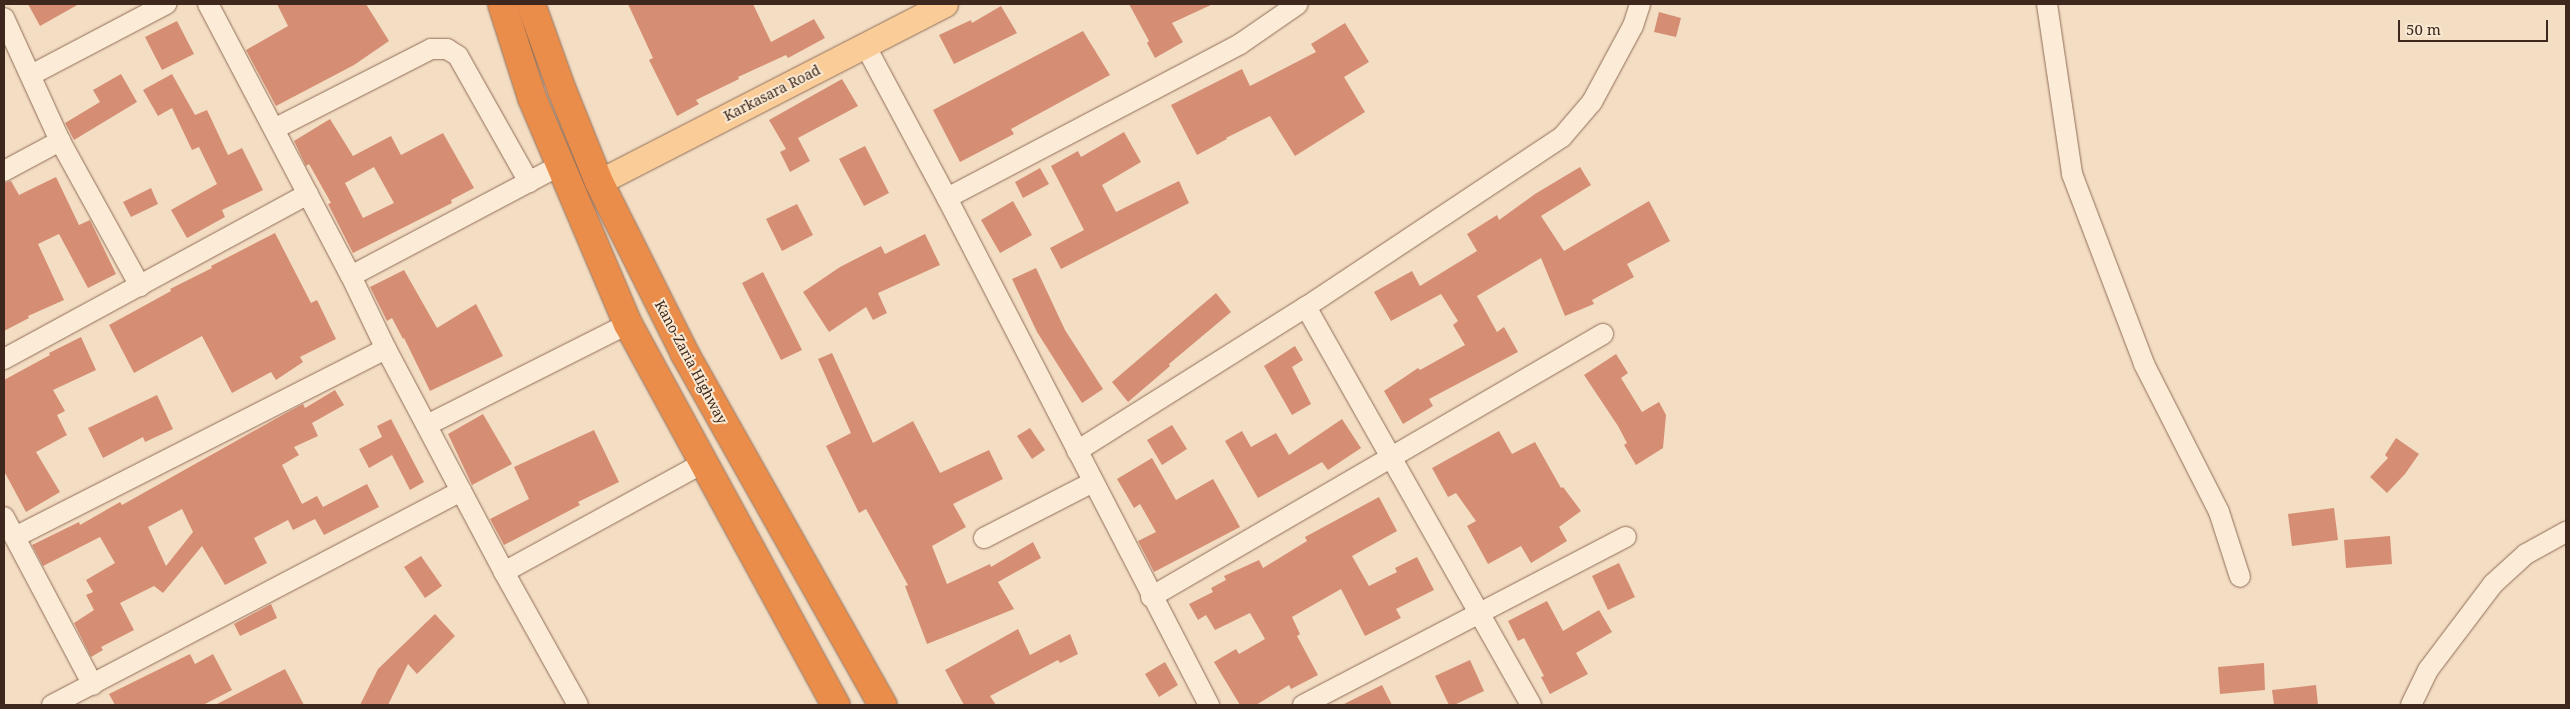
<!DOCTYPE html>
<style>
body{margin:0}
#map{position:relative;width:2570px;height:709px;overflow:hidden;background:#f3ddc3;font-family:"Noto Serif",serif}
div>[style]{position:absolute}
.building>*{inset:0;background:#d58e74}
.roads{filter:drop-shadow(0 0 1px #906d57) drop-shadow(0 0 1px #906d57)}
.minor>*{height:20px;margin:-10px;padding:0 10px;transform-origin:10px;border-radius:10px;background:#fcecd7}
.major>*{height:25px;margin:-12.5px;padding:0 12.5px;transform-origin:12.5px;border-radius:12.5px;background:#facc97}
.highway>*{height:28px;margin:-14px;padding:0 14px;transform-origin:14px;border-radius:14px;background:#eb8d4a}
span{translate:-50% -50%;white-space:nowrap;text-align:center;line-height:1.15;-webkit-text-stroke:4px #f9e9d3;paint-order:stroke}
.street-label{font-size:14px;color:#3e281d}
.frame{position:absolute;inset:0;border:5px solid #3e281d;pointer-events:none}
.scale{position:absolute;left:2398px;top:20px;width:150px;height:22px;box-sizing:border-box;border:2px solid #3e281d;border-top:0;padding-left:6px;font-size:15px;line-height:18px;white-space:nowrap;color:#3e281d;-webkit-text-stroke:4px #f9e9d3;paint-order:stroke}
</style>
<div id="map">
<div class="building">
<i style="clip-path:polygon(28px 4px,79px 4px,40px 26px)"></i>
<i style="clip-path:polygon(277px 4px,366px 4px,389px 41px,354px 65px,276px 106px,246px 50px,288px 26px)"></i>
<i style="clip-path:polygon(628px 4px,753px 4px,771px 42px,814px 19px,825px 38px,788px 58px,786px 55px,738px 77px,739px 79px,696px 100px,699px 104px,677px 116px,649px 60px,653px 58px)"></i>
<i style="clip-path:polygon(1129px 4px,1213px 4px,1172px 23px,1183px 42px,1155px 58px,1147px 43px,1149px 41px)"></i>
<i style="clip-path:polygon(1001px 6px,1017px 33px,954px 64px,939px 35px,971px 20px,972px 23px)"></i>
<i style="clip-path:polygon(1659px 12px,1681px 18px,1676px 37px,1654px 32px)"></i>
<i style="clip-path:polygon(177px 21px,194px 54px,162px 70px,145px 37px)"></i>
<i style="clip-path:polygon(1345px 23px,1369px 62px,1344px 77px,1365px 112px,1295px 156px,1270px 116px,1226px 138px,1227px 139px,1197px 155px,1171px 105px,1242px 69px,1250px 86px,1316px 52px,1311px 44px)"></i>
<i style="clip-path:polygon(1083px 31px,1110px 75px,1011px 129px,1014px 134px,960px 162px,933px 110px)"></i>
<i style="clip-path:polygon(121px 74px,137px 102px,74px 140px,65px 123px,100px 102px,93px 90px)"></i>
<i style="clip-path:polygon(172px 74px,195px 115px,207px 110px,228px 155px,242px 148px,263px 190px,222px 210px,225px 217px,187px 238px,171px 210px,217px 184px,199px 147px,192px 150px,172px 108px,158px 116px,143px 90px)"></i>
<i style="clip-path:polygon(842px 79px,858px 106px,798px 138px,810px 161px,790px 172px,780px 152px,786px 149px,769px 120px)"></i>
<i style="clip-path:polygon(evenodd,330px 119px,353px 156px,391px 136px,401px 155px,443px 133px,474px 188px,451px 200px,452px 203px,353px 253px,328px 204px,331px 203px,309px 164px,306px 166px,294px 141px,330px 119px,374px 167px,394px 203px,363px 218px,345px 183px,374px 167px)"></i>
<i style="clip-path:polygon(1124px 132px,1141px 162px,1102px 185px,1116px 212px,1179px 181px,1189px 203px,1061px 269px,1050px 248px,1084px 230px,1051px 166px,1078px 151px,1081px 157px)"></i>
<i style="clip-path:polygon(865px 146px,889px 193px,864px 206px,839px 159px)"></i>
<i style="clip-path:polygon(1580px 167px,1591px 185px,1541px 216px,1564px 251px,1649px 201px,1670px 241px,1627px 264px,1634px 277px,1592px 300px,1594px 304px,1565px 316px,1541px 258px,1477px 296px,1497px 332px,1504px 327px,1518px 352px,1429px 399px,1433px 406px,1403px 424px,1384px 391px,1418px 368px,1420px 370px,1465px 345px,1453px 325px,1458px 321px,1441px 294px,1391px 321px,1374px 292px,1412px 271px,1420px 286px,1477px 251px,1467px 234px,1497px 215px,1499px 220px,1535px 194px)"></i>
<i style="clip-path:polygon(1040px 168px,1049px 184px,1023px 198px,1015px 182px)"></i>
<i style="clip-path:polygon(56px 177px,79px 225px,90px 220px,116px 274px,88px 288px,59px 234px,38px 244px,64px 300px,28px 316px,29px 318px,4px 331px,4px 183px,11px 181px,19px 195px)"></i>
<i style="clip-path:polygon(151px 188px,158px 204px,131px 217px,123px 202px)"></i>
<i style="clip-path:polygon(1013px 201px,1032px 235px,1000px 253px,981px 220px)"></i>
<i style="clip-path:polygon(797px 204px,813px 235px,782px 251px,766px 219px)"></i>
<i style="clip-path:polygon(275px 233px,311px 303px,317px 300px,336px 339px,300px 357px,303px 362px,276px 380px,271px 372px,232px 393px,202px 336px,134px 373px,109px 325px,171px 291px,170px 289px,212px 268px,211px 266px)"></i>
<i style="clip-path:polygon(925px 234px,940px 265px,878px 293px,887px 313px,873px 320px,866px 307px,829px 332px,803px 292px,840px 267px,881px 246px,885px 254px)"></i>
<i style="clip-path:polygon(1036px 268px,1065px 330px,1103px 389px,1082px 403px,1037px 332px,1012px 279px)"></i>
<i style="clip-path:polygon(404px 270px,437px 328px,476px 304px,503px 356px,430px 391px,404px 338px,403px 339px,392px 318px,387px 321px,370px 287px)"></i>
<i style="clip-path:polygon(763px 272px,802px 350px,781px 360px,742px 283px)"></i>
<i style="clip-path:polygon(1216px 293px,1231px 312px,1169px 364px,1170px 366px,1128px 402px,1112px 382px)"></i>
<i style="clip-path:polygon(81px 337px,96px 370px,53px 390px,65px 411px,57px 415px,67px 435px,36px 452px,60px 492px,26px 512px,4px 471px,4px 380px,50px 355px,49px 353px)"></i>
<i style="clip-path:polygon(1295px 346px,1303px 360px,1292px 367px,1311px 404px,1292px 415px,1264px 366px)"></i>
<i style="clip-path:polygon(832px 353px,873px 443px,913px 421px,940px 473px,989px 450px,1003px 479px,953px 504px,966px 527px,932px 546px,947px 584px,990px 564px,991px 567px,1033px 542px,1041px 558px,998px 582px,1014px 609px,927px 644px,905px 586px,908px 585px,866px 509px,859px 513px,826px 446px,851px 433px,818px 359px)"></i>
<i style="clip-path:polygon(1616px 354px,1628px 373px,1621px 378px,1642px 412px,1659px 402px,1666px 415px,1663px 448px,1636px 465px,1624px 445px,1627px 443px,1618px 426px,1584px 375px)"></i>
<i style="clip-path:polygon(evenodd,335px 390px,344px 405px,312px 423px,318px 436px,294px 447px,299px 455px,282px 465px,302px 504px,317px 496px,323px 507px,367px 484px,379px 507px,324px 535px,315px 519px,293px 530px,288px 520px,254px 538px,267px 563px,225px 585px,202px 546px,163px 593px,154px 586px,120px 603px,134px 630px,101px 647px,103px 650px,91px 657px,74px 623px,94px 610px,86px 595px,93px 592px,86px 580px,115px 563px,100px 537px,43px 566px,32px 545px,79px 522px,80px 525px,120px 502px,122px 505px,286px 413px,303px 404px,305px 408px,335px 390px,182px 509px,193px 532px,166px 566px,148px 527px,182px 509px)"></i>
<i style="clip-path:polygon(157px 395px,173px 429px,145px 442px,143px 437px,103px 458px,88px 428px)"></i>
<i style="clip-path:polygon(483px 414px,512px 464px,472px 485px,448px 434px)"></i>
<i style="clip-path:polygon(391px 419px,424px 482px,410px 490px,392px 455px,369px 468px,359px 449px,382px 437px,377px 426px)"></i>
<i style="clip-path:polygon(1342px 419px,1361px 448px,1328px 470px,1322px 462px,1258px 498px,1225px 441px,1242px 431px,1251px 447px,1276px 433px,1289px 455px)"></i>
<i style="clip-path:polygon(1172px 425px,1187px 449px,1162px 465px,1147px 440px)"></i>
<i style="clip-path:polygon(1030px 428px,1045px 450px,1032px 459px,1017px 436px)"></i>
<i style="clip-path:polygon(594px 430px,619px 482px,578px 502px,580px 505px,504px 545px,490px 519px,529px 499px,514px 467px)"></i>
<i style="clip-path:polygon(1499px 431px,1512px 454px,1535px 442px,1561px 488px,1563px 487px,1581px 511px,1559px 527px,1567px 541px,1531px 563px,1521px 546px,1488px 564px,1467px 526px,1476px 521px,1456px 493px,1448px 497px,1432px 468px)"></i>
<i style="clip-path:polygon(2396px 438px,2419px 454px,2405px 474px,2387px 493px,2370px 477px,2388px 458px,2385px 455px)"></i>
<i style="clip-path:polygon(1152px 458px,1176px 500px,1213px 479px,1240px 527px,1154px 572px,1138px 541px,1156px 532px,1140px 504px,1134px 508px,1117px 479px)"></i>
<i style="clip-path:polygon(1379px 497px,1397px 531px,1352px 556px,1369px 586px,1397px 572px,1395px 568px,1417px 557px,1434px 590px,1396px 609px,1401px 618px,1365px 636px,1341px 589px,1292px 617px,1300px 634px,1297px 636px,1318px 675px,1291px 689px,1289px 685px,1256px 705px,1240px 705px,1214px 662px,1236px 649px,1239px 654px,1265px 639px,1250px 613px,1215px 630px,1206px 615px,1198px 620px,1189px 604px,1213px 592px,1211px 588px,1226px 580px,1224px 576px,1259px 560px,1263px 568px,1307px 541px,1305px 537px)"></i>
<i style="clip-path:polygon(2334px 508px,2338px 540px,2292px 546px,2288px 514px)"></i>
<i style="clip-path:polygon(2390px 536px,2392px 564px,2346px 568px,2344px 540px)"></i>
<i style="clip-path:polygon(421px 556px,442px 586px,425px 598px,404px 567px)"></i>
<i style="clip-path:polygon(1619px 563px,1635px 597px,1608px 610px,1592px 576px)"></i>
<i style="clip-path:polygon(1547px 601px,1563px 631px,1599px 610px,1612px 632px,1576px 653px,1588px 674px,1550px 694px,1541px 677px,1544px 676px,1524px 638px,1518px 641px,1508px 621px)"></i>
<i style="clip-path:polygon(271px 604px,277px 618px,240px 636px,234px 624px)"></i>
<i style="clip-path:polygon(435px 614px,455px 636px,417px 674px,408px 664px,388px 705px,360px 705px,378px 669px)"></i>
<i style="clip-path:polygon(1018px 629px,1030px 655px,1070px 634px,1078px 654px,1060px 663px,1058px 660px,990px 696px,996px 705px,964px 705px,945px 670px)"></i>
<i style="clip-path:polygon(190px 654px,195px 664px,213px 654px,232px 690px,203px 705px,115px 705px,109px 694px)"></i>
<i style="clip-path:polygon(1470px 660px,1484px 691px,1454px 705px,1449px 705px,1435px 676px)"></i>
<i style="clip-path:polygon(1165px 662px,1178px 685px,1159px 697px,1145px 674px)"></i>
<i style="clip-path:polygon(2264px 663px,2265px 690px,2220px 694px,2218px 667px)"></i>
<i style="clip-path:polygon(285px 669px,304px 705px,215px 705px)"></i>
<i style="clip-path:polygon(1382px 685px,1392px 705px,1342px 705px)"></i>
<i style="clip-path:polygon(2316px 685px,2318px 705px,2274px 705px,2272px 690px)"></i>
</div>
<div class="roads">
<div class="minor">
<i style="left:208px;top:4px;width:307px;rotate:62.3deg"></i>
<i style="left:351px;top:276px;width:81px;rotate:64.4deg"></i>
<i style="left:386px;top:349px;width:252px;rotate:62.1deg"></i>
<i style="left:504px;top:572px;width:152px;rotate:60.9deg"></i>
<i style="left:2047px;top:4px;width:172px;rotate:81.6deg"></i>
<i style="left:2072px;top:174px;width:203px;rotate:69.2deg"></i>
<i style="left:2144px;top:364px;width:166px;rotate:63.1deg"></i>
<i style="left:2219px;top:512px;width:68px;rotate:72.1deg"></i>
<i style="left:4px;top:18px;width:135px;rotate:65.5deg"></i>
<i style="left:60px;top:141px;width:166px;rotate:61.1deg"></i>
<i style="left:865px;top:45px;width:174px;rotate:61.8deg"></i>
<i style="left:947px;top:198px;width:571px;rotate:62.67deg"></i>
<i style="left:31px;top:75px;width:153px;rotate:-27.7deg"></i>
<i style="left:274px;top:129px;width:176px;rotate:-27deg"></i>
<i style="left:431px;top:49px;width:16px"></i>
<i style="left:447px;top:49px;width:13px;rotate:32deg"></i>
<i style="left:458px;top:56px;width:145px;rotate:60.6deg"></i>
<i style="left:4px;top:171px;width:64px;rotate:-28.2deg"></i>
<i style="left:947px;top:198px;width:331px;rotate:-27.7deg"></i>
<i style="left:1240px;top:44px;width:70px;rotate:-34.6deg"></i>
<i style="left:351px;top:276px;width:235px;rotate:-27.9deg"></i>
<i style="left:1306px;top:307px;width:457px;rotate:60.5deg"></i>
<i style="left:4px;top:359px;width:346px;rotate:-28.5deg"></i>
<i style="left:427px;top:425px;width:225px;rotate:-26.7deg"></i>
<i style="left:1077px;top:451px;width:271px;rotate:-32.2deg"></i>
<i style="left:1306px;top:307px;width:307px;rotate:-33.6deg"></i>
<i style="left:1562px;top:137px;width:46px;rotate:-49.4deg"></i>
<i style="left:1592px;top:102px;width:86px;rotate:-61.7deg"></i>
<i style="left:1633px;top:26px;width:23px;rotate:-72deg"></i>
<i style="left:4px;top:517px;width:190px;rotate:62.1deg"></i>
<i style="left:15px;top:537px;width:416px;rotate:-26.9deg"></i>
<i style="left:984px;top:538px;width:123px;rotate:-27.2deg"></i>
<i style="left:504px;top:572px;width:227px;rotate:-28.7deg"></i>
<i style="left:1151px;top:597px;width:523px;rotate:-30.19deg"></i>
<i style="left:52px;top:705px;width:462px;rotate:-27.6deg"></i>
<i style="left:1303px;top:705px;width:364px;rotate:-27.5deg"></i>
<i style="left:2411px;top:705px;width:39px;rotate:-64deg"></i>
<i style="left:2428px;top:670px;width:108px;rotate:-52.9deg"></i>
<i style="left:2493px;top:584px;width:45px;rotate:-42.3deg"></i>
<i style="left:2526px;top:554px;width:46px;rotate:-28.8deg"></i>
</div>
<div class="major">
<i style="left:599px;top:182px;width:389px;rotate:-27.2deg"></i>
</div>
<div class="highway">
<i style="left:502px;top:4px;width:99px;rotate:72.3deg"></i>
<i style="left:532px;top:98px;width:246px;rotate:67deg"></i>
<i style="left:628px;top:324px;width:434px;rotate:61.4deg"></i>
<i style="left:531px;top:4px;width:91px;rotate:70.2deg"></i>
<i style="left:562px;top:90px;width:99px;rotate:68.1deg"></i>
<i style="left:599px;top:182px;width:192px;rotate:63.4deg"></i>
<i style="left:685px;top:354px;width:403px;rotate:60.6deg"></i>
</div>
</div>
<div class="street-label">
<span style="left:772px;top:93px;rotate:-27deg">Karkasara Road</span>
<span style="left:691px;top:362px;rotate:62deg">Kano-Zaria Highway</span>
</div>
<div class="frame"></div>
<div class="scale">50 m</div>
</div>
